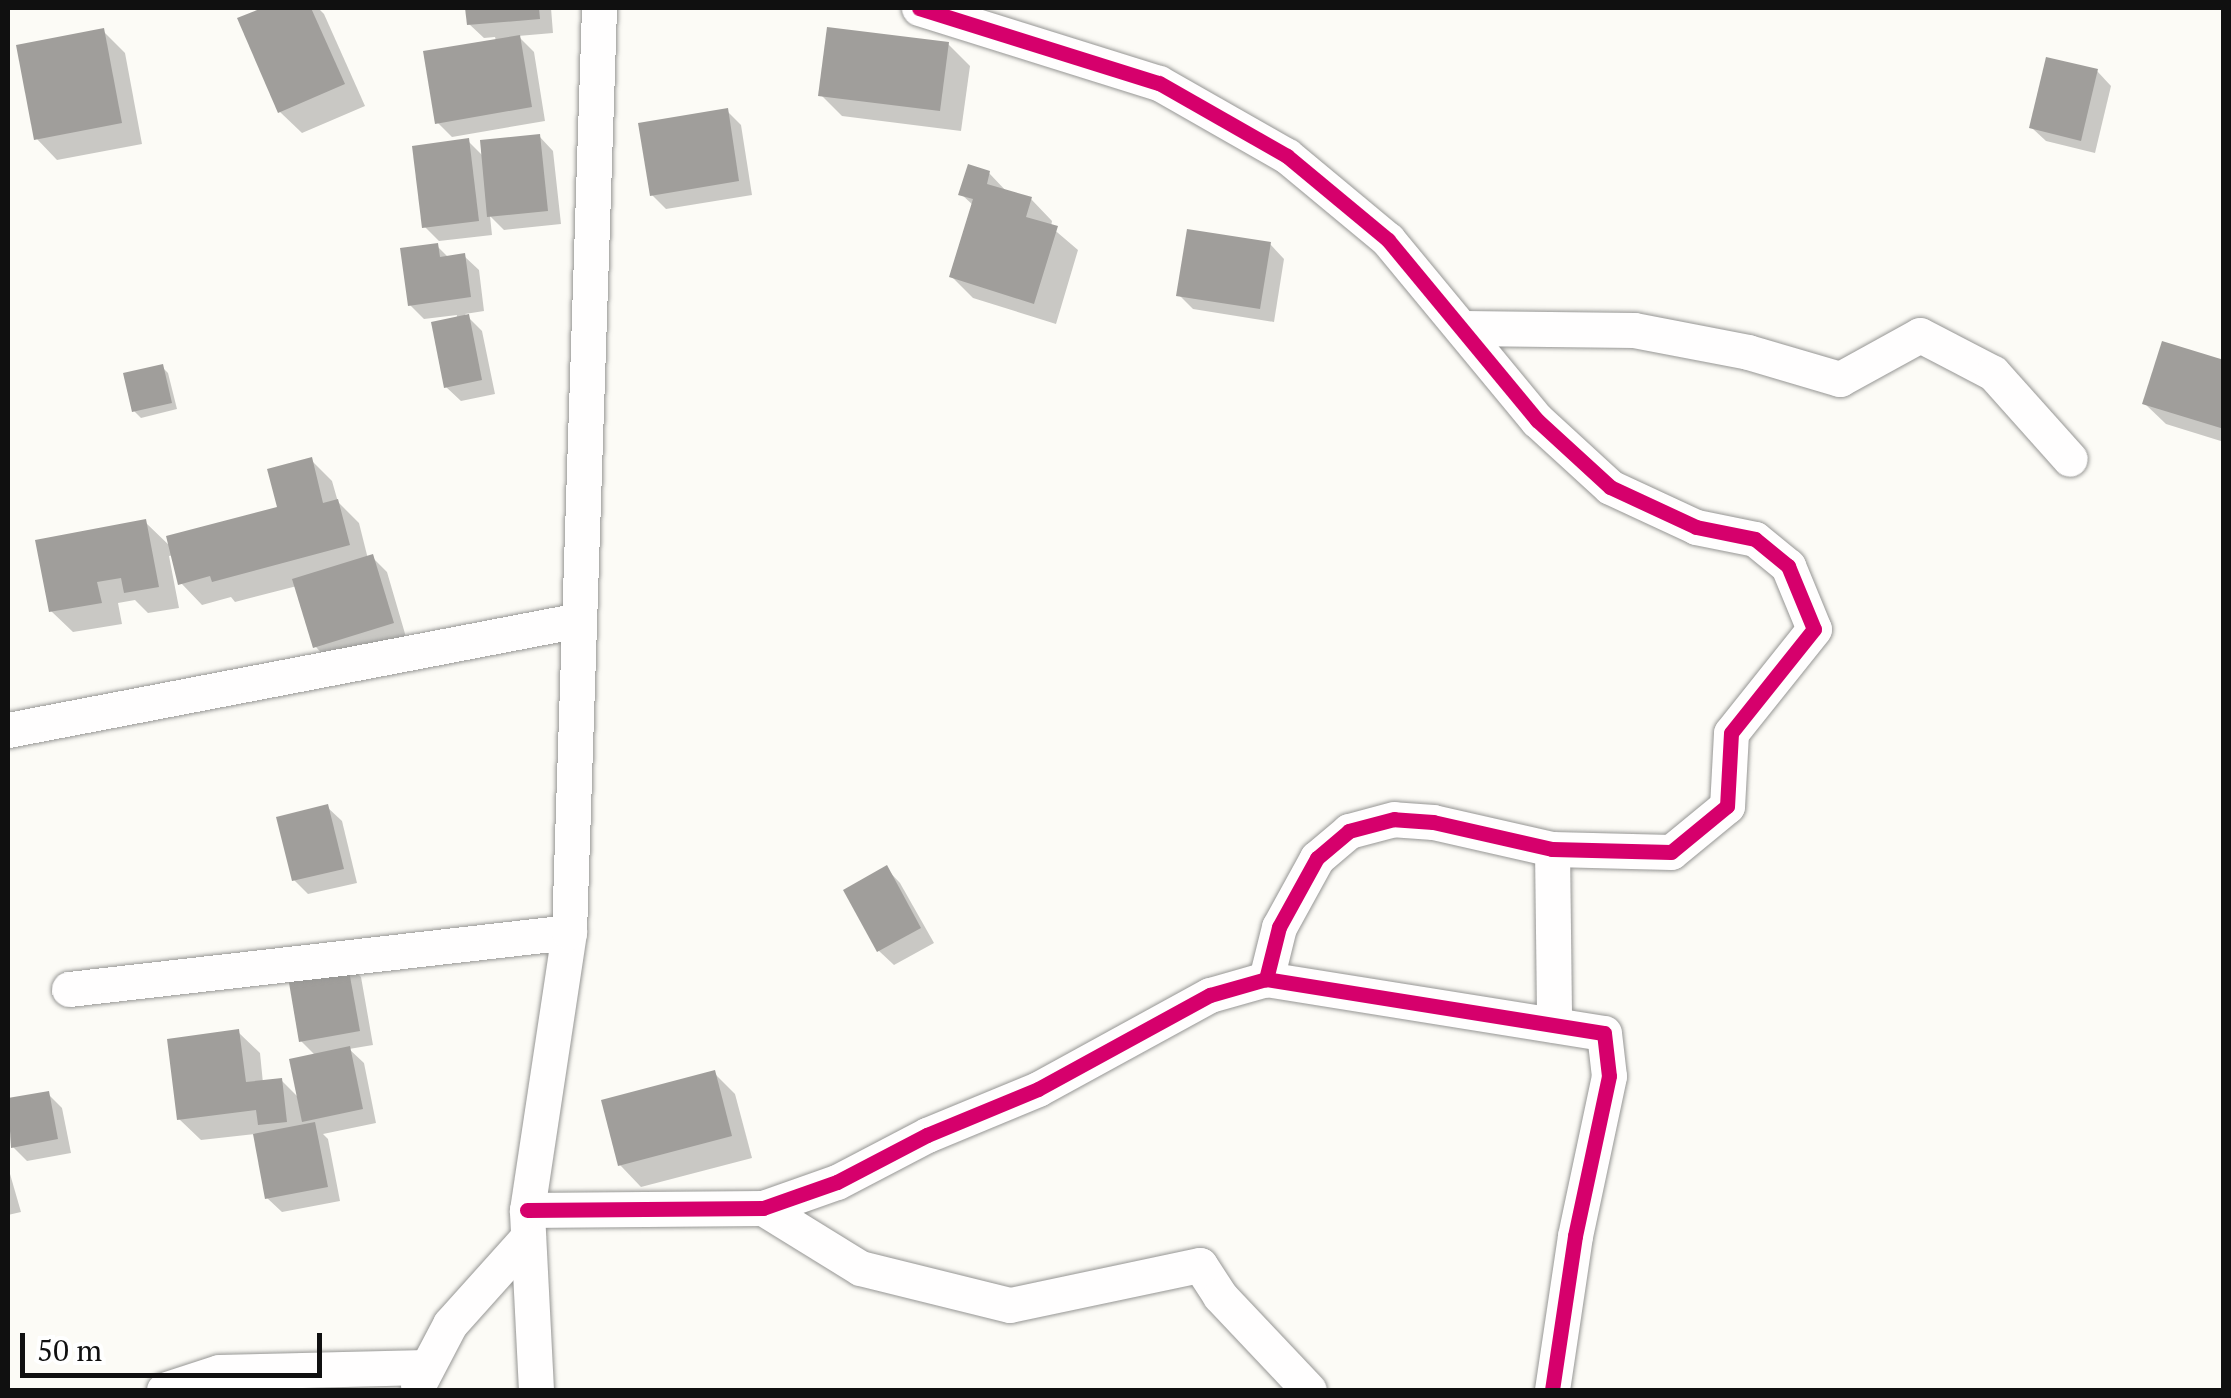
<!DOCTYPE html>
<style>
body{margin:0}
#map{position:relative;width:2231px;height:1398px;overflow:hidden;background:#fcfbf6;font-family:"PT Serif",serif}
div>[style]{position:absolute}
.shadow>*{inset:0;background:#0003}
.building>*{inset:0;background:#a09e9b}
.roads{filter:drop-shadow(0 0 2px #969694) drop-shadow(0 0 2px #969694)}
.minor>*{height:35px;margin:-17.5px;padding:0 17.5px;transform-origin:17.5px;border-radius:17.5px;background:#fffefe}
.cycleway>*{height:15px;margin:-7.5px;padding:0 7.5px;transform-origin:7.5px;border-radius:7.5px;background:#d6006c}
span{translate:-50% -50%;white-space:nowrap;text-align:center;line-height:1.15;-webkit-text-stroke:10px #fff;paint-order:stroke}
.frame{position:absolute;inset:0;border:10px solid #101010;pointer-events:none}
.scale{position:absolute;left:20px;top:1333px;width:302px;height:45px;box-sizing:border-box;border:5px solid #101010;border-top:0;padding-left:12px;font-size:30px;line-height:35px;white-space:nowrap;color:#101010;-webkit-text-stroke:8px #fff;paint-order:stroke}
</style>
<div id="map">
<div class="shadow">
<i style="clip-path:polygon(268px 8px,318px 8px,324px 14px,365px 106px,302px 133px,280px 112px,240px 19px)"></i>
<i style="clip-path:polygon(468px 8px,551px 8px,553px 33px,518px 36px,534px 52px,545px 121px,452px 137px,437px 122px,496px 41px,495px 37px,484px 38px,469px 24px)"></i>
<i style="clip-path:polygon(103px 31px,125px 53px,142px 144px,57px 160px,36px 138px)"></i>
<i style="clip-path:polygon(948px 44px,970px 66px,961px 131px,842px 116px,821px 95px)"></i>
<i style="clip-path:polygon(2097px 71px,2111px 86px,2095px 153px,2046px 141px,2031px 127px)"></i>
<i style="clip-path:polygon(727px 111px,741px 125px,752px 195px,666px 209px,652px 195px)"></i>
<i style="clip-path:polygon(539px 136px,553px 151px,561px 224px,504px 230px,490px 216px,492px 235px,439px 241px,425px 227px,468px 141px,484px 157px)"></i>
<i style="clip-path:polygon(989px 173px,1008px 193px,1031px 199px,1052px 221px,1051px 227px,1078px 250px,1056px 324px,973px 298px,952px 277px,974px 206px,961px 194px)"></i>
<i style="clip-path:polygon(1270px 244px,1284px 259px,1274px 322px,1193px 309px,1179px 295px)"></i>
<i style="clip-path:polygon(437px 246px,449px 258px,464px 256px,479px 270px,484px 311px,465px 314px,482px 331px,495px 394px,461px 401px,446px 387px,457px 315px,424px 319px,410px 305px)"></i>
<i style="clip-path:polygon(2224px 363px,2224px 442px,2166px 424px,2144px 403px)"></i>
<i style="clip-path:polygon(162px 367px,168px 373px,177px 409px,141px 418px,134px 411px)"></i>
<i style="clip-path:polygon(311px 460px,332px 481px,338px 502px,359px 523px,368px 559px,372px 557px,387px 572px,406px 637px,329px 661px,315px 646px,297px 586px,235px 602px,231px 597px,202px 605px,181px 583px,174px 555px,169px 556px,179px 608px,148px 613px,135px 600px,118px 603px,122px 624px,73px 632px,51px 611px,145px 522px,172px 548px,280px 509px)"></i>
<i style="clip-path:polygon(327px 807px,342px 821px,357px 883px,308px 894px,294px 880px)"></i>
<i style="clip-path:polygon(886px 868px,900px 883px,934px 943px,894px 965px,879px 951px,846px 891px)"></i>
<i style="clip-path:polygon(346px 962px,361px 977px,373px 1045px,349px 1049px,364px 1063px,376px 1123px,323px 1134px,328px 1139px,340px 1201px,282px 1212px,267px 1198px,255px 1134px,201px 1140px,179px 1119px,238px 1032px,260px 1053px,263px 1083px,281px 1080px,300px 1099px,316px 1056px,301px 1041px)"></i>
<i style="clip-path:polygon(714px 1073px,735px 1094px,752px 1158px,641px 1187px,620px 1165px)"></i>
<i style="clip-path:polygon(48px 1094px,62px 1108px,71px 1153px,27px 1161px,13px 1147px,8px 1101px)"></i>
<i style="clip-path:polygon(8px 1167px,21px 1212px,8px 1215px)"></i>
</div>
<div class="building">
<i style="clip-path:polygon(262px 8px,311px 8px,345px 84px,278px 113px,237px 18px)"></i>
<i style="clip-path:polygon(465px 8px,539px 8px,540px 19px,467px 25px)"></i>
<i style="clip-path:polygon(827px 27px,949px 42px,940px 111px,818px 96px)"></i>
<i style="clip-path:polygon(104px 28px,122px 123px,34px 140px,16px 45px)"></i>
<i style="clip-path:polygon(520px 35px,532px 107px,435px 124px,423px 51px)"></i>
<i style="clip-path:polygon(2046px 57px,2098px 69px,2081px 141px,2029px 128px)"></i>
<i style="clip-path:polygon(728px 108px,739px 181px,650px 196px,638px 123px)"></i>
<i style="clip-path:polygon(540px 134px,548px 211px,487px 217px,480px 140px)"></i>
<i style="clip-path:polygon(469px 138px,479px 221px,422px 228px,412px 146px)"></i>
<i style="clip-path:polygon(968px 164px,990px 171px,987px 184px,1032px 197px,1026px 217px,1058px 226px,1034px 304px,949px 277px,973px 199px,958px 195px)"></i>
<i style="clip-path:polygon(1187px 229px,1271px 242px,1260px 309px,1176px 296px)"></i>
<i style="clip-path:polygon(438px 243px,440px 257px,465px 253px,471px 297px,408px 306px,400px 248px)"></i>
<i style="clip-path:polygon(469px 314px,482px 380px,444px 388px,431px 322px)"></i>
<i style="clip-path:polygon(2162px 341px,2224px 360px,2224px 429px,2142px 404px)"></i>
<i style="clip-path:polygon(163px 364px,172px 403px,132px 412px,123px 373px)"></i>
<i style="clip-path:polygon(312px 457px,323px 503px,338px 499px,350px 545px,212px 582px,210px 576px,178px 585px,166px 536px,277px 507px,267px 469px)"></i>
<i style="clip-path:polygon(146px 519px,159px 587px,124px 593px,121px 578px,97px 582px,102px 603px,49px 612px,35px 540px)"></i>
<i style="clip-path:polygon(373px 554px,394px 623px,313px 648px,292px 579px)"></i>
<i style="clip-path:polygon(328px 804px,344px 869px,292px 881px,276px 817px)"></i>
<i style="clip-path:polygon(887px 865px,921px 928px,877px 952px,843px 890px)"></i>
<i style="clip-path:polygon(347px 960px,360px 1031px,299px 1042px,287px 971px)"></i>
<i style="clip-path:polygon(239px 1029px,246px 1082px,282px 1078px,287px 1122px,258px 1125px,256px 1110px,177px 1120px,167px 1039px)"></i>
<i style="clip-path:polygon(350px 1046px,363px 1109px,302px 1122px,289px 1059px)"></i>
<i style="clip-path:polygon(715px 1070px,732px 1136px,618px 1166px,601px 1100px)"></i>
<i style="clip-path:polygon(49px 1091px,58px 1139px,11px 1148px,8px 1098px)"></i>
<i style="clip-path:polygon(315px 1122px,328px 1187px,265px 1199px,253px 1134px)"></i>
</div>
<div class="roads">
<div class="minor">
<i style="left:919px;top:8px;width:251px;rotate:17.4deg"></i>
<i style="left:1159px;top:83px;width:147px;rotate:29.7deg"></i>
<i style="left:1287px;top:156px;width:131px;rotate:39.7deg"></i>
<i style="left:1388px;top:240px;width:234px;rotate:50.4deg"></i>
<i style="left:1537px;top:420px;width:99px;rotate:42.5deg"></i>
<i style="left:1610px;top:487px;width:95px;rotate:24.9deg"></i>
<i style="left:1696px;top:527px;width:60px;rotate:11.5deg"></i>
<i style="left:1755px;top:539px;width:43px;rotate:39.3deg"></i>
<i style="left:1788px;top:566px;width:68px;rotate:67.6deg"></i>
<i style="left:1814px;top:629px;width:133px;rotate:128.6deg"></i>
<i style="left:1731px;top:733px;width:73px;rotate:93.1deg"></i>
<i style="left:1727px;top:806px;width:72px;rotate:140.6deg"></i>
<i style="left:1671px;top:852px;width:119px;rotate:-178.6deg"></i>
<i style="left:1552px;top:849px;width:122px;rotate:-167.2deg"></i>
<i style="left:1433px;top:822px;width:39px;rotate:-176deg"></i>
<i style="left:1394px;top:819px;width:47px;rotate:165.1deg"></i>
<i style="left:1349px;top:831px;width:42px;rotate:139.8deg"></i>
<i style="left:1317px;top:858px;width:79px;rotate:118.8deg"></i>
<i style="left:1279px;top:927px;width:54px;rotate:104deg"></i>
<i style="left:1464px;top:328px;width:170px;rotate:0.7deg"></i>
<i style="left:1634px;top:330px;width:116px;rotate:10.9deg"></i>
<i style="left:1748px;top:352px;width:96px;rotate:16.4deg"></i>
<i style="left:1840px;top:379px;width:91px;rotate:-28.8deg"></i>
<i style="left:1920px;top:335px;width:82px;rotate:27.5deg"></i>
<i style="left:1993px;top:373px;width:115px;rotate:48.2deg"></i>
<i style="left:8px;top:730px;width:581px;rotate:-10.9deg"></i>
<i style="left:1552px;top:849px;width:176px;rotate:89.3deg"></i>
<i style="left:69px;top:989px;width:503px;rotate:-6.5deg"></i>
<i style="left:763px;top:1208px;width:114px;rotate:31.7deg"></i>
<i style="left:860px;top:1268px;width:154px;rotate:13.9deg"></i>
<i style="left:1010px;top:1305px;width:194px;rotate:-11.9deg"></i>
<i style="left:1200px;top:1265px;width:37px;rotate:57deg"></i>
<i style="left:1220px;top:1296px;width:129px;rotate:46.6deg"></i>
<i style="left:527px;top:1210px;width:236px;rotate:-0.5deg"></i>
<i style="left:763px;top:1208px;width:78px;rotate:-19.4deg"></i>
<i style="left:837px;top:1182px;width:102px;rotate:-27.6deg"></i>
<i style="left:927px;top:1135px;width:120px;rotate:-22.5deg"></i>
<i style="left:1038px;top:1089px;width:196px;rotate:-28.7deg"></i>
<i style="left:1210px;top:995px;width:58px;rotate:-15.9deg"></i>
<i style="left:1266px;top:979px;width:342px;rotate:9.1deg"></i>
<i style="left:1604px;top:1033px;width:43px;rotate:83.4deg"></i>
<i style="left:1609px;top:1076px;width:164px;rotate:102deg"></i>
<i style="left:1575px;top:1236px;width:156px;rotate:98.5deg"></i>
<i style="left:418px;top:1385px;width:69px;rotate:-62.3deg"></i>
<i style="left:450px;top:1324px;width:117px;rotate:-48.1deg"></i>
<i style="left:164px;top:1390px;width:58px;rotate:-18.1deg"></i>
<i style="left:219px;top:1372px;width:207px;rotate:-1.4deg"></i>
<i style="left:536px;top:1390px;width:180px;rotate:-92.9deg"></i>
<i style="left:527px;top:1210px;width:281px;rotate:-81.4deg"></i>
<i style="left:569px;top:932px;width:924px;rotate:-88.14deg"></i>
</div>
</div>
<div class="cycleway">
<i style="left:919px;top:8px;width:251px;rotate:17.4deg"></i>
<i style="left:1159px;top:83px;width:147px;rotate:29.7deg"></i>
<i style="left:1287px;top:156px;width:131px;rotate:39.7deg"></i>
<i style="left:1388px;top:240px;width:234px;rotate:50.4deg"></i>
<i style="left:1537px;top:420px;width:99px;rotate:42.5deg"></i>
<i style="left:1610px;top:487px;width:95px;rotate:24.9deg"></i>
<i style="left:1696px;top:527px;width:60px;rotate:11.5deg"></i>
<i style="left:1755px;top:539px;width:43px;rotate:39.3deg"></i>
<i style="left:1788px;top:566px;width:68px;rotate:67.6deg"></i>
<i style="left:1814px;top:629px;width:133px;rotate:128.6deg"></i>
<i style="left:1731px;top:733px;width:73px;rotate:93.1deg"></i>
<i style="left:1727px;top:806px;width:72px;rotate:140.6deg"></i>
<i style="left:1671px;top:852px;width:119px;rotate:-178.6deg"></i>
<i style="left:1552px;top:849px;width:122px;rotate:-167.2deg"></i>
<i style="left:1433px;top:822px;width:39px;rotate:-176deg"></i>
<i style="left:1394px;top:819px;width:47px;rotate:165.1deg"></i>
<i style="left:1349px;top:831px;width:42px;rotate:139.8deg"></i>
<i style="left:1317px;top:858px;width:79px;rotate:118.8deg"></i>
<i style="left:1279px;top:927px;width:54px;rotate:104deg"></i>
<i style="left:527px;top:1210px;width:236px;rotate:-0.5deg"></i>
<i style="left:763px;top:1208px;width:78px;rotate:-19.4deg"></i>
<i style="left:837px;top:1182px;width:102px;rotate:-27.6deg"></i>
<i style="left:927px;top:1135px;width:120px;rotate:-22.5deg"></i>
<i style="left:1038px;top:1089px;width:196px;rotate:-28.7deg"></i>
<i style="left:1210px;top:995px;width:58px;rotate:-15.9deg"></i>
<i style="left:1266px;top:979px;width:342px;rotate:9.1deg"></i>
<i style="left:1604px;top:1033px;width:43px;rotate:83.4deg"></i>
<i style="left:1609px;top:1076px;width:164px;rotate:102deg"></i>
<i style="left:1575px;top:1236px;width:156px;rotate:98.5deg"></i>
</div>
<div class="frame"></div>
<div class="scale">50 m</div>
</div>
